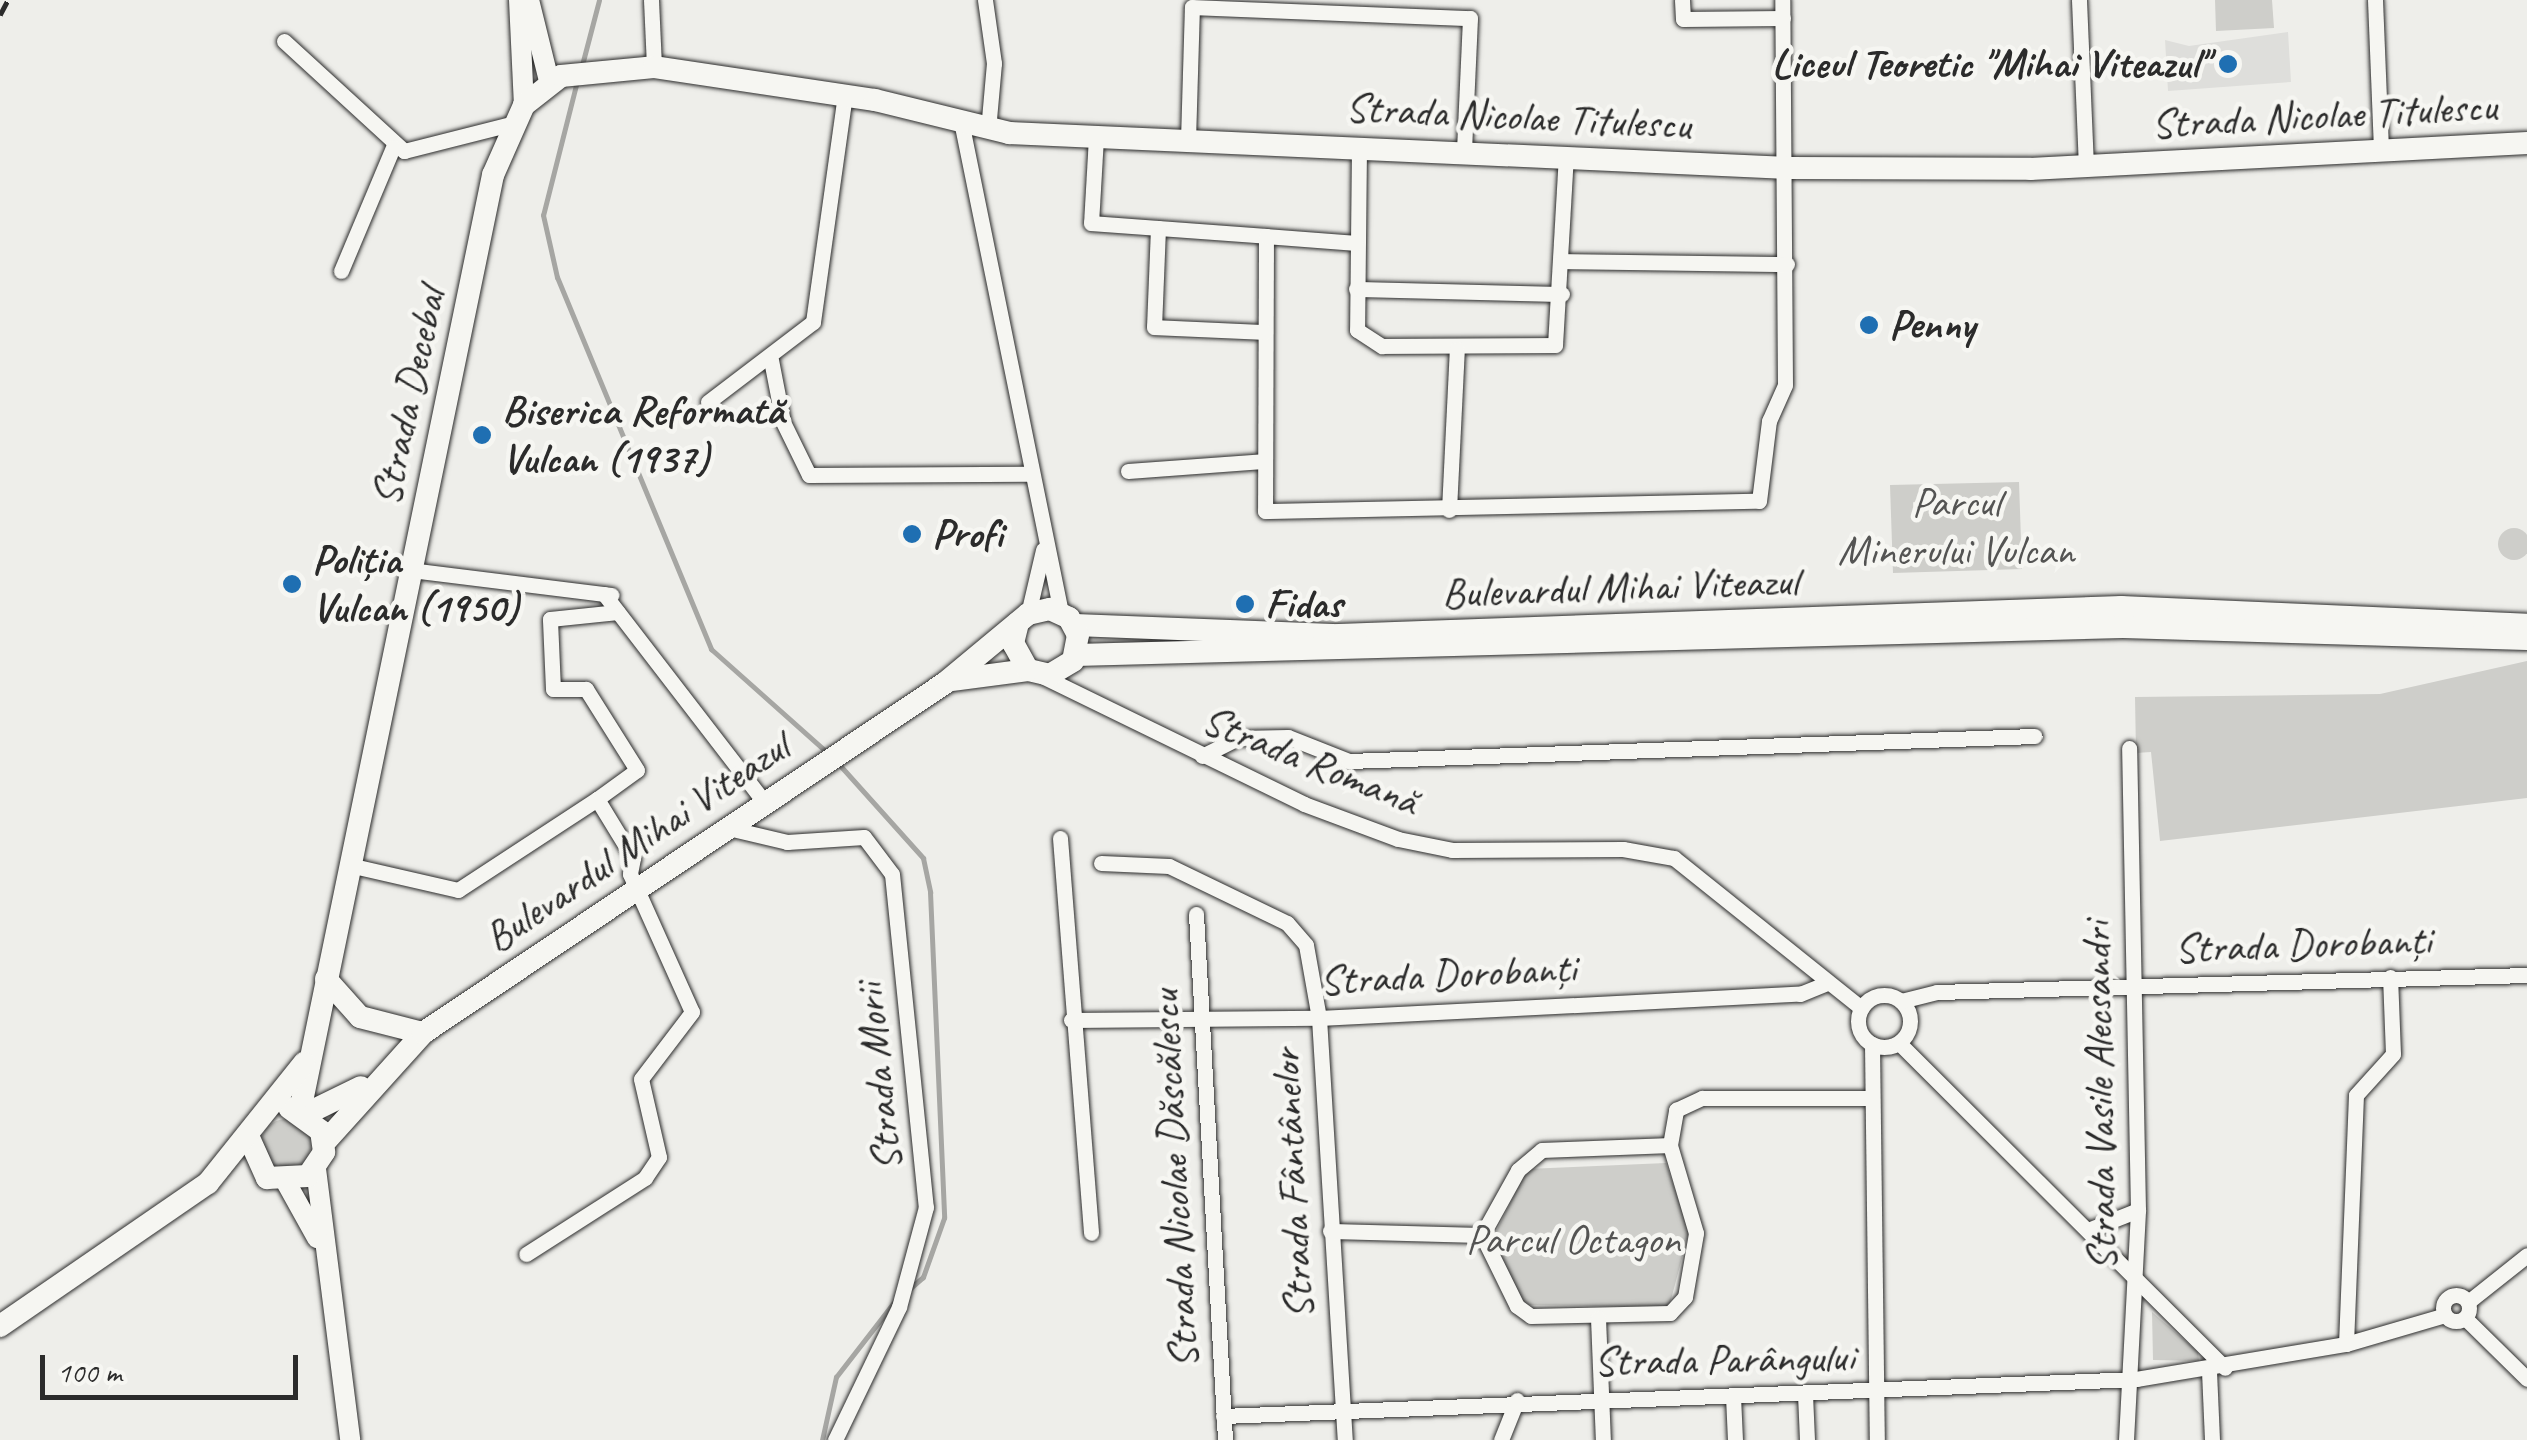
<!DOCTYPE html>
<meta charset="utf-8">
<style>
body{margin:0}
#map{position:relative;width:2527px;height:1440px;overflow:hidden;background:#eeeeea;font-family:Caveat,sans-serif}
div>[style]{position:absolute}
.built>*{inset:0;background:#dededb}
.green>*{inset:0;background:#cececa}
.round{border-radius:50%}
.stream>*{height:5px;margin:-2.5px;padding:0 2.5px;transform-origin:2.5px;border-radius:2.5px;background:#a6a6a3}
.roads{filter:drop-shadow(0 0 2px #2b2b2b) drop-shadow(0 0 2px #2b2b2b)}
.street>*{height:15px;margin:-7.5px;padding:0 7.5px;transform-origin:7.5px;border-radius:7.5px;background:#f6f6f2}
.street>.ring{margin:-7.5px;padding:0;box-sizing:content-box;background:none;border:15px solid #f6f6f2;border-radius:50%}
.secondary>*{height:20px;margin:-10px;padding:0 10px;transform-origin:10px;border-radius:10px;background:#f6f6f2}
.primary>*{height:22px;margin:-11px;padding:0 11px;transform-origin:11px;border-radius:11px;background:#f6f6f2}
.rail>*{height:5px;margin-top:-2.5px;transform-origin:0;background:repeating-linear-gradient(90deg,#2b2b2b 0 15px,transparent 0 23px)}
.dots>*{width:28px;height:28px;translate:-50% -50%;box-sizing:border-box;border:5px solid #f6f6f2;border-radius:50%}
span{translate:-50% -50%;white-space:nowrap;text-align:center;line-height:1.15;-webkit-text-stroke:9px #f6f6f2;paint-order:stroke}
.poi-label{font-size:42px;color:#2b2b2b;font-weight:700}
.right{translate:-100% -50%;text-align:right}
.left{translate:0 -50%;text-align:left}
.street-label{font-size:42px;color:#2b2b2b}
.park-label{font-size:42px;color:#545453}
.scale{position:absolute;left:40px;top:1355px;width:258px;height:45px;box-sizing:border-box;border:5px solid #2b2b2b;border-top:0;padding-left:12px;font-size:30px;line-height:35px;white-space:nowrap;color:#2b2b2b;-webkit-text-stroke:8px #f6f6f2;paint-order:stroke}
</style>
<div id="map">
<div class="built">
<i style="clip-path:polygon(2288px 32px,2291px 82px,2168px 91px,2165px 40px,2189px 46px)"></i>
</div>
<div class="green">
<i style="clip-path:polygon(2215px 0,2272px 0,2274px 28px,2216px 31px)"></i>
<i style="clip-path:polygon(2019px 482px,2022px 569px,1893px 573px,1890px 485px)"></i>
<i class="round" style="left:2498px;top:528px;width:32px;height:32px"></i>
<i style="clip-path:polygon(2527px 661px,2527px 798px,2160px 841px,2151px 752px,2136px 753px,2135px 697px,2380px 694px)"></i>
<i class="round" style="left:261px;top:1119px;width:50px;height:50px"></i>
<i style="clip-path:polygon(1666px 1163px,1689px 1232px,1669px 1307px,1524px 1305px,1492px 1240px,1527px 1169px)"></i>
<i style="clip-path:polygon(2152px 1312px,2198px 1352px,2199px 1361px,2153px 1360px)"></i>
</div>
<div class="stream">
<i style="left:582px;top:65px;width:67px;rotate:-75.3deg"></i>
<i style="left:577px;top:81px;width:138px;rotate:104.2deg"></i>
<i style="left:543px;top:215px;width:64px;rotate:77.3deg"></i>
<i style="left:557px;top:277px;width:403px;rotate:67.5deg"></i>
<i style="left:711px;top:649px;width:158px;rotate:41.7deg"></i>
<i style="left:837px;top:762px;width:129px;rotate:48.1deg"></i>
<i style="left:923px;top:858px;width:35px;rotate:78deg"></i>
<i style="left:930px;top:892px;width:326px;rotate:87.5deg"></i>
<i style="left:944px;top:1218px;width:63px;rotate:109.6deg"></i>
<i style="left:923px;top:1277px;width:21px;rotate:139deg"></i>
<i style="left:822px;top:1440px;width:65px;rotate:-77.5deg"></i>
<i style="left:836px;top:1377px;width:96px;rotate:-52.2deg"></i>
</div>
<div class="roads">
<div class="street">
<i style="left:651px;top:0;width:67px;rotate:87.4deg"></i>
<i style="left:985px;top:0;width:64px;rotate:81.9deg"></i>
<i style="left:994px;top:63px;width:67px;rotate:95.1deg"></i>
<i style="left:1682px;top:0;width:19px;rotate:87deg"></i>
<i style="left:1683px;top:19px;width:100px;rotate:-0.6deg"></i>
<i style="left:2079px;top:0;width:166px;rotate:87.6deg"></i>
<i style="left:2375px;top:0;width:152px;rotate:87.7deg"></i>
<i style="left:284px;top:41px;width:163px;rotate:42.5deg"></i>
<i style="left:404px;top:151px;width:110px;rotate:-14.2deg"></i>
<i style="left:962px;top:126px;width:497px;rotate:78.5deg"></i>
<i style="left:1096px;top:137px;width:86px;rotate:93.3deg"></i>
<i style="left:1091px;top:223px;width:175px;rotate:4.2deg"></i>
<i style="left:1266px;top:236px;width:275px;rotate:90.2deg"></i>
<i style="left:1265px;top:511px;width:494px;rotate:-1.2deg"></i>
<i style="left:1759px;top:501px;width:81px;rotate:-82.9deg"></i>
<i style="left:1769px;top:421px;width:39px;rotate:-66deg"></i>
<i style="left:1785px;top:385px;width:385px;rotate:-90.4deg"></i>
<i style="left:1188px;top:140px;width:133px;rotate:-88.3deg"></i>
<i style="left:1192px;top:7px;width:278px;rotate:2.3deg"></i>
<i style="left:1470px;top:18px;width:134px;rotate:92.6deg"></i>
<i style="left:1359px;top:147px;width:183px;rotate:90.6deg"></i>
<i style="left:1357px;top:330px;width:30px;rotate:33deg"></i>
<i style="left:1382px;top:346px;width:173px;rotate:-0.3deg"></i>
<i style="left:1555px;top:345px;width:188px;rotate:-86.7deg"></i>
<i style="left:1158px;top:228px;width:99px;rotate:92.3deg"></i>
<i style="left:1154px;top:327px;width:111px;rotate:2.6deg"></i>
<i style="left:1266px;top:236px;width:90px;rotate:4.4deg"></i>
<i style="left:1562px;top:261px;width:225px;rotate:0.8deg"></i>
<i style="left:341px;top:271px;width:134px;rotate:-67.2deg"></i>
<i style="left:1356px;top:289px;width:206px;rotate:1.4deg"></i>
<i style="left:771px;top:360px;width:63px;rotate:79deg"></i>
<i style="left:783px;top:422px;width:59px;rotate:63.9deg"></i>
<i style="left:809px;top:475px;width:220px;rotate:-0.3deg"></i>
<i style="left:708px;top:402px;width:132px;rotate:-37.3deg"></i>
<i style="left:813px;top:322px;width:229px;rotate:-82deg"></i>
<i style="left:1128px;top:471px;width:135px;rotate:-4.2deg"></i>
<i style="left:1449px;top:510px;width:161px;rotate:-87.2deg"></i>
<i style="left:411px;top:570px;width:202px;rotate:7.1deg"></i>
<i style="left:604px;top:594px;width:264px;rotate:52.4deg"></i>
<i style="left:1028px;top:614px;width:66px;rotate:-76.8deg"></i>
<i style="left:1042px;top:676px;width:292px;rotate:26deg"></i>
<i style="left:1304px;top:804px;width:100px;rotate:20.4deg"></i>
<i style="left:1398px;top:839px;width:55px;rotate:11.5deg"></i>
<i style="left:1452px;top:850px;width:171px;rotate:-0.3deg"></i>
<i style="left:1623px;top:849px;width:52px;rotate:10deg"></i>
<i style="left:1674px;top:858px;width:240px;rotate:38.7deg"></i>
<i style="left:1202px;top:756px;width:40px;rotate:-26.6deg"></i>
<i style="left:1238px;top:738px;width:50px;rotate:-1.1deg"></i>
<i style="left:1288px;top:737px;width:66px;rotate:21.5deg"></i>
<i style="left:1349px;top:761px;width:686px;rotate:-2.09deg"></i>
<i style="left:597px;top:799px;width:49px;rotate:-35.9deg"></i>
<i style="left:637px;top:770px;width:96px;rotate:-122.2deg"></i>
<i style="left:586px;top:689px;width:33px;rotate:180deg"></i>
<i style="left:553px;top:689px;width:70px;rotate:-92.5deg"></i>
<i style="left:550px;top:619px;width:68px;rotate:-5.9deg"></i>
<i style="left:728px;top:828px;width:61px;rotate:13.3deg"></i>
<i style="left:787px;top:842px;width:77px;rotate:-3.7deg"></i>
<i style="left:864px;top:837px;width:46px;rotate:52.9deg"></i>
<i style="left:892px;top:874px;width:335px;rotate:84.2deg"></i>
<i style="left:926px;top:1207px;width:104px;rotate:105.1deg"></i>
<i style="left:899px;top:1307px;width:148px;rotate:115.7deg"></i>
<i style="left:1060px;top:838px;width:396px;rotate:85.5deg"></i>
<i style="left:1101px;top:863px;width:68px;rotate:2.5deg"></i>
<i style="left:1169px;top:866px;width:131px;rotate:25.8deg"></i>
<i style="left:1287px;top:923px;width:29px;rotate:49deg"></i>
<i style="left:1306px;top:945px;width:74px;rotate:79.9deg"></i>
<i style="left:1319px;top:1018px;width:423px;rotate:86.5deg"></i>
<i style="left:349px;top:865px;width:112px;rotate:12.9deg"></i>
<i style="left:458px;top:890px;width:166px;rotate:-33.2deg"></i>
<i style="left:597px;top:799px;width:69px;rotate:58.6deg"></i>
<i style="left:633px;top:858px;width:16px;rotate:101deg"></i>
<i style="left:630px;top:874px;width:151px;rotate:65.8deg"></i>
<i style="left:692px;top:1012px;width:84px;rotate:127.3deg"></i>
<i style="left:641px;top:1079px;width:80px;rotate:77deg"></i>
<i style="left:659px;top:1157px;width:25px;rotate:124deg"></i>
<i style="left:645px;top:1178px;width:141px;rotate:147.4deg"></i>
<i style="left:1196px;top:914px;width:527px;rotate:86.84deg"></i>
<i class="ring" style="left:1858px;top:995px;width:37px;height:37px"></i>
<i style="left:1901px;top:1001px;width:37px;rotate:-14deg"></i>
<i style="left:1937px;top:992px;width:590px;rotate:-1.65deg"></i>
<i style="left:1071px;top:1020px;width:248px;rotate:-0.5deg"></i>
<i style="left:1319px;top:1018px;width:482px;rotate:-2.9deg"></i>
<i style="left:1800px;top:994px;width:29px;rotate:-22deg"></i>
<i style="left:1899px;top:1043px;width:460px;rotate:44.9deg"></i>
<i style="left:1872px;top:1044px;width:396px;rotate:89.3deg"></i>
<i style="left:2088px;top:1230px;width:54px;rotate:-21.8deg"></i>
<i style="left:1330px;top:1231px;width:152px;rotate:1.5deg"></i>
<i style="left:1482px;top:1235px;width:79px;rotate:63.8deg"></i>
<i style="left:1517px;top:1306px;width:17px;rotate:36deg"></i>
<i style="left:1531px;top:1316px;width:139px;rotate:-1.2deg"></i>
<i style="left:1670px;top:1313px;width:22px;rotate:-47deg"></i>
<i style="left:1685px;top:1297px;width:65px;rotate:-80.2deg"></i>
<i style="left:1696px;top:1233px;width:92px;rotate:-106.5deg"></i>
<i style="left:1670px;top:1145px;width:36px;rotate:-80deg"></i>
<i style="left:1676px;top:1110px;width:29px;rotate:-25deg"></i>
<i style="left:1702px;top:1098px;width:169px"></i>
<i style="left:1482px;top:1235px;width:74px;rotate:-61deg"></i>
<i style="left:1518px;top:1170px;width:31px;rotate:-40deg"></i>
<i style="left:1542px;top:1150px;width:128px;rotate:-2.2deg"></i>
<i class="ring" style="left:2443px;top:1295px;width:11px;height:11px"></i>
<i style="left:2468px;top:1302px;width:75px;rotate:-38.5deg"></i>
<i style="left:1598px;top:1318px;width:122px;rotate:87.7deg"></i>
<i style="left:2465px;top:1318px;width:87px;rotate:44.5deg"></i>
<i style="left:2346px;top:1344px;width:249px;rotate:-87.7deg"></i>
<i style="left:2356px;top:1095px;width:55px;rotate:-47.9deg"></i>
<i style="left:2393px;top:1054px;width:77px;rotate:-92.2deg"></i>
<i style="left:2209px;top:1371px;width:69px;rotate:87.5deg"></i>
<i style="left:1805px;top:1394px;width:46px;rotate:87.5deg"></i>
<i style="left:1733px;top:1396px;width:44px;rotate:87.4deg"></i>
<i style="left:1223px;top:1416px;width:914px;rotate:-2.32deg"></i>
<i style="left:2136px;top:1379px;width:213px;rotate:-9.5deg"></i>
<i style="left:2346px;top:1344px;width:103px;rotate:-16.3deg"></i>
<i style="left:1501px;top:1440px;width:43px;rotate:-68.2deg"></i>
<i style="left:2126px;top:1440px;width:230px;rotate:-87deg"></i>
<i style="left:2138px;top:1210px;width:462px;rotate:-91.1deg"></i>
</div>
<div class="secondary">
<i style="left:519px;top:0;width:105px;rotate:87.3deg"></i>
<i style="left:529px;top:0;width:83px;rotate:76.1deg"></i>
<i style="left:316px;top:1169px;width:273px;rotate:82.8deg"></i>
<i style="left:287px;top:1184px;width:62px;rotate:60.9deg"></i>
</div>
<div class="primary">
<i style="left:1075px;top:625px;width:264px;rotate:2.2deg"></i>
<i style="left:1339px;top:635px;width:783px;rotate:-2.05deg"></i>
<i style="left:2121px;top:607px;width:406px;rotate:2.5deg"></i>
<i style="left:1076px;top:655px;width:1047px;rotate:-1.53deg"></i>
<i style="left:2123px;top:627px;width:404px;rotate:1.7deg"></i>
<i style="left:953px;top:680px;width:76px;rotate:-7.6deg"></i>
<i style="left:326px;top:979px;width:51px;rotate:48.2deg"></i>
<i style="left:360px;top:1017px;width:65px;rotate:14.3deg"></i>
<i style="left:300px;top:1111px;width:956px;rotate:-78.35deg"></i>
<i style="left:493px;top:175px;width:77px;rotate:-66.1deg"></i>
<i style="left:524px;top:105px;width:47px;rotate:-38.1deg"></i>
<i style="left:561px;top:76px;width:93px;rotate:-5.5deg"></i>
<i style="left:654px;top:67px;width:223px;rotate:8.5deg"></i>
<i style="left:875px;top:100px;width:138px;rotate:13.8deg"></i>
<i style="left:1009px;top:133px;width:780px;rotate:2.57deg"></i>
<i style="left:1788px;top:168px;width:242px;rotate:0.2deg"></i>
<i style="left:2030px;top:169px;width:498px;rotate:-3deg"></i>
<i style="left:306px;top:1114px;width:61px;rotate:-26.1deg"></i>
<i style="left:249px;top:1138px;width:44px;rotate:65.8deg"></i>
<i style="left:267px;top:1178px;width:41px;rotate:-2.8deg"></i>
<i style="left:308px;top:1176px;width:29px;rotate:-56deg"></i>
<i style="left:324px;top:1152px;width:21px;rotate:-98deg"></i>
<i style="left:321px;top:1131px;width:39px;rotate:-144deg"></i>
<i style="left:324px;top:1143px;width:148px;rotate:-48deg"></i>
<i style="left:423px;top:1033px;width:628px;rotate:-33.84deg"></i>
<i style="left:945px;top:683px;width:108px;rotate:-39.7deg"></i>
<i style="left:1028px;top:614px;width:23px;rotate:-13deg"></i>
<i style="left:1050px;top:609px;width:21px;rotate:25deg"></i>
<i style="left:1069px;top:618px;width:19px;rotate:62deg"></i>
<i style="left:1078px;top:635px;width:26px;rotate:101deg"></i>
<i style="left:1073px;top:661px;width:27px;rotate:149deg"></i>
<i style="left:1050px;top:675px;width:23px;rotate:-167deg"></i>
<i style="left:1028px;top:670px;width:31px;rotate:-119deg"></i>
<i style="left:1013px;top:643px;width:21px;rotate:-76deg"></i>
<i style="left:0;top:1326px;width:252px;rotate:-34.5deg"></i>
<i style="left:208px;top:1183px;width:154px;rotate:-51.3deg"></i>
</div>
</div>
<div class="rail">
<i style="left:0;top:15px;width:17px;rotate:-62deg"></i>
</div>
<div class="dots">
<i style="left:2228px;top:64px;background:#1f6fb2"></i>
<i style="left:1869px;top:325px;background:#1f6fb2"></i>
<i style="left:482px;top:435px;background:#1f6fb2"></i>
<i style="left:912px;top:534px;background:#1f6fb2"></i>
<i style="left:292px;top:584px;background:#1f6fb2"></i>
<i style="left:1245px;top:604px;background:#1f6fb2"></i>
</div>
<div class="poi-label">
<span class="right" style="left:2208px;top:64px">Liceul Teoretic "Mihai Viteazul"</span>
<span class="left" style="left:1889px;top:325px">Penny</span>
<span class="left" style="left:502px;top:435px">Biserica Reformată<br>Vulcan (1937)</span>
<span class="left" style="left:932px;top:534px">Profi</span>
<span class="left" style="left:312px;top:584px">Poliția<br>Vulcan (1950)</span>
<span class="left" style="left:1265px;top:604px">Fidas</span>
</div>
<div class="street-label">
<span style="left:2324px;top:116px;rotate:-3deg">Strada Nicolae Titulescu</span>
<span style="left:1518px;top:117px;rotate:3deg">Strada Nicolae Titulescu</span>
<span style="left:409px;top:397px;rotate:-78deg">Strada Decebal</span>
<span style="left:1620px;top:588px;rotate:-2deg">Bulevardul Mihai Viteazul</span>
<span style="left:1310px;top:761px;rotate:22deg">Strada Romană</span>
<span style="left:637px;top:843px;rotate:-34deg">Bulevardul Mihai Viteazul</span>
<span style="left:2303px;top:945px;rotate:-2deg">Strada Dorobanți</span>
<span style="left:1448px;top:975px;rotate:-3deg">Strada Dorobanți</span>
<span style="left:879px;top:1077px;rotate:-96deg">Strada Morii</span>
<span style="left:2100px;top:1096px;rotate:-91deg">Strada Vasile Alecsandri</span>
<span style="left:1175px;top:1179px;rotate:-93deg">Strada Nicolae Dăscălescu</span>
<span style="left:1293px;top:1184px;rotate:-93deg">Strada Fântânelor</span>
<span style="left:1724px;top:1360px;rotate:-1deg">Strada Parângului</span>
</div>
<div class="park-label">
<span style="left:1956px;top:527px">Parcul<br>Minerului Vulcan</span>
<span style="left:1573px;top:1240px">Parcul Octagon</span>
</div>
<div class="scale">100 m</div>
</div>
